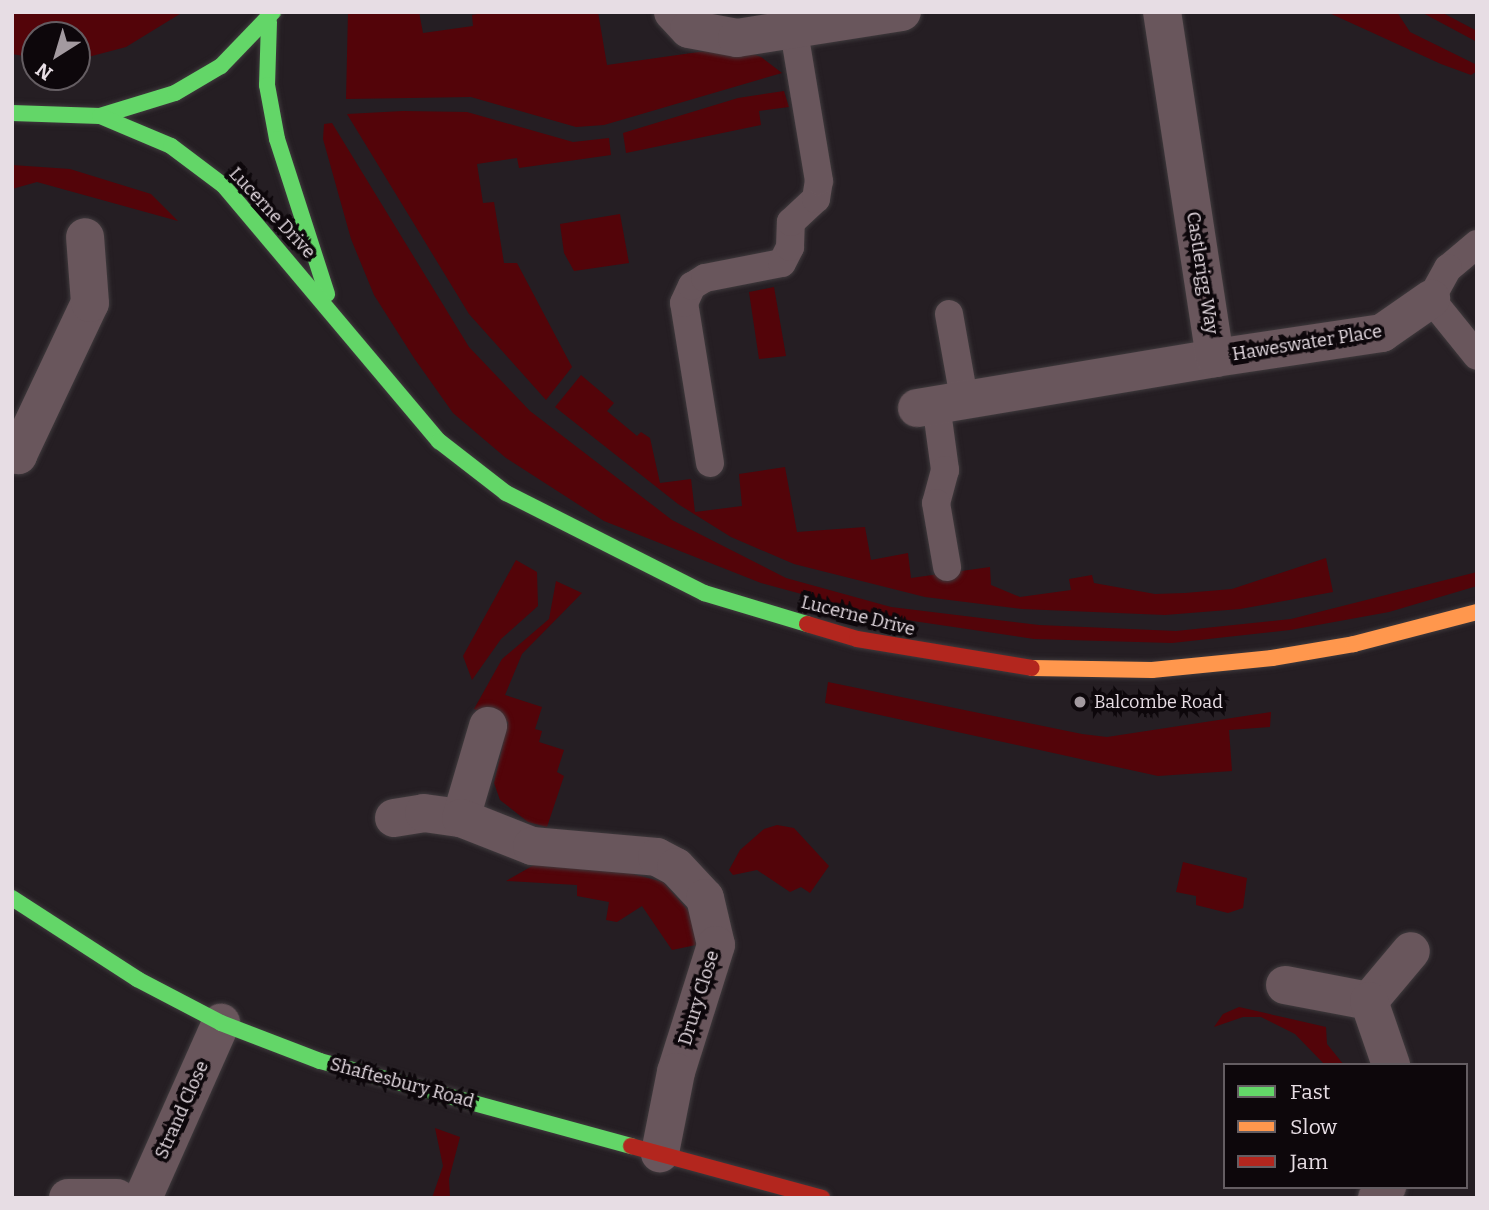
<!DOCTYPE html>
<style>
body{margin:0}
#map{position:relative;width:1489px;height:1210px;overflow:hidden;background:#251e23;font-family:Bitter,serif}
div>[style]{position:absolute}
.green>*{inset:0;background:#530409}
.roads{filter:drop-shadow(0 0 2px #3f3a3d) drop-shadow(0 0 2px #3f3a3d)}
.lane>*{height:28px;margin:-14px;padding:0 14px;transform-origin:14px;border-radius:14px;background:#69565c}
.street>*{height:38px;margin:-19px;padding:0 19px;transform-origin:19px;border-radius:19px;background:#69565c}
.fast>*{height:16px;margin:-8px;padding:0 8px;transform-origin:8px;border-radius:8px;background:#63d668}
.slow>*{height:16px;margin:-8px;padding:0 8px;transform-origin:8px;border-radius:8px;background:#ff974d}
.jam>*{height:16px;margin:-8px;padding:0 8px;transform-origin:8px;border-radius:8px;background:#b3261e}
.dots>*{width:19px;height:19px;translate:-50% -50%;box-sizing:border-box;border:4px solid #0d070b;border-radius:50%}
span{translate:-50% -50%;white-space:nowrap;text-align:center;line-height:1.15;-webkit-text-stroke:7px #0d070b;paint-order:stroke}
.street-label{font-size:18px;color:#e7dde4}
.poi-label{font-size:18px;color:#e7dde4}
.left{translate:0 -50%;text-align:left}
.frame{position:absolute;inset:0;border:14px solid #e7dde4;pointer-events:none}
.legend{position:absolute;left:1223px;top:1063px;width:245px;height:126px;box-sizing:border-box;background:#0d070b;border:2px solid #645d62;margin:0;padding:9px 12px;list-style:none;font-size:21px;color:#e7dde4}
.legend li{display:flex;align-items:center;gap:14px;height:35px}
.legend b{width:35px;border:2px solid #645d62}
.north{position:absolute;left:21px;top:21px;width:70px;height:70px;box-sizing:border-box;background:#0d070b;border:2px solid #645d62;border-radius:50%;rotate:217deg;font-size:19px;font-weight:700;line-height:28px;text-align:center;color:#e7dde4}
.north::after{content:'';display:block;margin:auto;width:24px;height:32px;background:#a39aa0;clip-path:polygon(50% 0,100% 100%,50% 72%,0 100%)}
</style>
<div id="map">
<div class="green">
<i style="clip-path:polygon(12px 12px,183px 12px,126px 47px,88px 57px,77px 58px,77px 35px,35px 35px,35px 58px,12px 54px)"></i>
<i style="clip-path:polygon(348px 12px,419px 12px,423px 33px,473px 26px,472px 15px,488px 12px,598px 12px,607px 65px,734px 47px,761px 57px,782px 73px,604px 125px,576px 127px,471px 97px,346px 99px)"></i>
<i style="clip-path:polygon(1327px 12px,1397px 12px,1410px 32px,1477px 65px,1477px 71px,1471px 75px,1441px 64px)"></i>
<i style="clip-path:polygon(1421px 12px,1441px 12px,1477px 31px,1477px 42px)"></i>
<i style="clip-path:polygon(784px 91px,789px 107px,759px 111px,761px 125px,626px 153px,623px 133px,738px 98px)"></i>
<i style="clip-path:polygon(403px 111px,467px 112px,573px 142px,609px 138px,611px 155px,519px 168px,517px 158px,477px 164px,483px 203px,494px 202px,504px 263px,517px 263px,572px 367px,546px 400px,469px 314px,347px 114px)"></i>
<i style="clip-path:polygon(332px 123px,469px 347px,530px 411px,672px 520px,786px 578px,891px 607px,1039px 625px,1176px 631px,1291px 619px,1477px 572px,1477px 586px,1389px 612px,1290px 630px,1172px 643px,1034px 639px,886px 617px,761px 583px,604px 521px,506px 458px,453px 413px,414px 358px,374px 295px,351px 239px,323px 139px,324px 124px)"></i>
<i style="clip-path:polygon(12px 165px,70px 169px,151px 194px,178px 221px,37px 182px,12px 189px)"></i>
<i style="clip-path:polygon(620px 214px,629px 263px,574px 271px,564px 253px,560px 224px)"></i>
<i style="clip-path:polygon(774px 287px,786px 356px,759px 359px,749px 292px)"></i>
<i style="clip-path:polygon(581px 375px,614px 403px,607px 411px,637px 436px,641px 432px,650px 438px,660px 483px,691px 479px,695px 512px,742px 506px,739px 474px,785px 467px,797px 532px,865px 527px,871px 560px,908px 553px,911px 578px,990px 567px,991px 585px,1020px 597px,1071px 590px,1069px 579px,1092px 575px,1094px 583px,1155px 594px,1185px 593px,1232px 589px,1326px 558px,1333px 592px,1240px 609px,1165px 615px,1022px 609px,925px 597px,794px 564px,731px 537px,678px 504px,555px 407px)"></i>
<i style="clip-path:polygon(516px 560px,537px 572px,538px 606px,501px 639px,472px 680px,463px 656px)"></i>
<i style="clip-path:polygon(556px 581px,582px 593px,522px 654px,505px 695px,542px 707px,535px 729px,542px 731px,539px 742px,564px 750px,557px 772px,564px 776px,547px 827px,528px 822px,500px 800px,494px 783px,508px 722px,474px 709px,502px 659px,549px 619px)"></i>
<i style="clip-path:polygon(828px 682px,1082px 734px,1107px 737px,1271px 712px,1270px 727px,1229px 730px,1232px 771px,1158px 776px,825px 703px)"></i>
<i style="clip-path:polygon(777px 825px,794px 828px,829px 866px,810px 893px,801px 887px,790px 892px,757px 870px,733px 875px,729px 870px,740px 850px,764px 829px)"></i>
<i style="clip-path:polygon(1183px 862px,1247px 878px,1243px 908px,1228px 913px,1196px 905px,1196px 896px,1176px 892px)"></i>
<i style="clip-path:polygon(534px 865px,629px 873px,663px 882px,694px 917px,696px 945px,672px 950px,642px 906px,617px 922px,606px 920px,609px 902px,577px 896px,577px 885px,506px 881px)"></i>
<i style="clip-path:polygon(1239px 1007px,1326px 1027px,1327px 1044px,1344px 1065px,1325px 1065px,1295px 1034px,1261px 1017px,1243px 1017px,1214px 1027px,1223px 1014px)"></i>
<i style="clip-path:polygon(435px 1128px,460px 1137px,449px 1179px,450px 1198px,432px 1198px,443px 1166px)"></i>
</div>
<div class="roads">
<div class="lane">
<i style="left:1477px;top:244px;width:38px;rotate:140deg"></i>
<i style="left:1448px;top:268px;width:35px;rotate:119deg"></i>
<i style="left:1431px;top:299px;width:73px;rotate:51.1deg"></i>
<i style="left:949px;top:314px;width:85px;rotate:79.9deg"></i>
<i style="left:936px;top:404px;width:67px;rotate:82.2deg"></i>
<i style="left:945px;top:470px;width:34px;rotate:105deg"></i>
<i style="left:936px;top:503px;width:65px;rotate:80.2deg"></i>
<i style="left:710px;top:463px;width:162px;rotate:-99.2deg"></i>
<i style="left:684px;top:303px;width:19px;rotate:-65deg"></i>
<i style="left:692px;top:286px;width:15px;rotate:-32deg"></i>
<i style="left:705px;top:278px;width:78px;rotate:-11deg"></i>
<i style="left:782px;top:263px;width:18px;rotate:-63deg"></i>
<i style="left:790px;top:247px;width:25px;rotate:-88deg"></i>
<i style="left:791px;top:222px;width:34px;rotate:-43deg"></i>
<i style="left:816px;top:199px;width:18px;rotate:-81deg"></i>
<i style="left:819px;top:181px;width:152px;rotate:-99.5deg"></i>
</div>
<div class="street">
<i style="left:673px;top:12px;width:23px;rotate:47deg"></i>
<i style="left:689px;top:29px;width:49px;rotate:10.6deg"></i>
<i style="left:737px;top:38px;width:167px;rotate:-9deg"></i>
<i style="left:1215px;top:358px;width:169px;rotate:-8.5deg"></i>
<i style="left:1382px;top:333px;width:60px;rotate:-34.8deg"></i>
<i style="left:917px;top:408px;width:302px;rotate:-9.5deg"></i>
<i style="left:1215px;top:358px;width:350px;rotate:-98.7deg"></i>
<i style="left:12px;top:452px;width:7px;rotate:27deg"></i>
<i style="left:18px;top:455px;width:168px;rotate:-64.7deg"></i>
<i style="left:90px;top:303px;width:66px;rotate:-94.3deg"></i>
<i style="left:394px;top:818px;width:30px;rotate:-9deg"></i>
<i style="left:424px;top:813px;width:37px;rotate:8deg"></i>
<i style="left:461px;top:818px;width:96px;rotate:-73.6deg"></i>
<i style="left:461px;top:818px;width:76px;rotate:21.5deg"></i>
<i style="left:532px;top:846px;width:125px;rotate:5deg"></i>
<i style="left:657px;top:857px;width:21px;rotate:28deg"></i>
<i style="left:676px;top:867px;width:42px;rotate:46.9deg"></i>
<i style="left:705px;top:898px;width:48px;rotate:76.8deg"></i>
<i style="left:716px;top:945px;width:133px;rotate:107.5deg"></i>
<i style="left:676px;top:1072px;width:83px;rotate:101.2deg"></i>
<i style="left:1285px;top:985px;width:86px;rotate:10.8deg"></i>
<i style="left:1369px;top:1001px;width:65px;rotate:-50deg"></i>
<i style="left:1369px;top:1001px;width:68px;rotate:71deg"></i>
<i style="left:68px;top:1198px;width:49px"></i>
<i style="left:143px;top:1198px;width:192px;rotate:-66deg"></i>
<i style="left:1377px;top:1198px;width:15px;rotate:-48deg"></i>
</div>
<div class="fast">
<i style="left:269px;top:22px;width:63px;rotate:91.8deg"></i>
<i style="left:267px;top:85px;width:55px;rotate:79.5deg"></i>
<i style="left:277px;top:139px;width:163px;rotate:72.1deg"></i>
<i style="left:12px;top:113px;width:88px;rotate:2deg"></i>
<i style="left:100px;top:116px;width:78px;rotate:-17deg"></i>
<i style="left:175px;top:93px;width:53px;rotate:-30.4deg"></i>
<i style="left:221px;top:66px;width:75px;rotate:-46.1deg"></i>
<i style="left:100px;top:116px;width:77px;rotate:22.9deg"></i>
<i style="left:171px;top:146px;width:66px;rotate:37deg"></i>
<i style="left:224px;top:186px;width:334px;rotate:49.9deg"></i>
<i style="left:439px;top:441px;width:85px;rotate:37.8deg"></i>
<i style="left:506px;top:493px;width:222px;rotate:26.8deg"></i>
<i style="left:704px;top:593px;width:108px;rotate:16.8deg"></i>
<i style="left:12px;top:898px;width:149px;rotate:32.9deg"></i>
<i style="left:137px;top:979px;width:95px;rotate:27.6deg"></i>
<i style="left:221px;top:1023px;width:106px;rotate:21deg"></i>
<i style="left:320px;top:1061px;width:322px;rotate:15.3deg"></i>
</div>
<div class="slow">
<i style="left:1032px;top:668px;width:120px;rotate:1deg"></i>
<i style="left:1152px;top:670px;width:121px;rotate:-5.7deg"></i>
<i style="left:1272px;top:658px;width:83px;rotate:-9.7deg"></i>
<i style="left:1354px;top:644px;width:127px;rotate:-14.6deg"></i>
</div>
<div class="jam">
<i style="left:807px;top:624px;width:52px;rotate:16.7deg"></i>
<i style="left:857px;top:639px;width:177px;rotate:9.4deg"></i>
<i style="left:631px;top:1146px;width:198px;rotate:15.2deg"></i>
</div>
</div>
<div class="dots">
<i style="left:1080px;top:702px;background:#a39aa0"></i>
</div>
<div class="street-label">
<span style="left:272px;top:213px;rotate:47deg">Lucerne Drive</span>
<span style="left:1202px;top:273px;rotate:81deg">Castlerigg Way</span>
<span style="left:1307px;top:343px;rotate:-9deg">Haweswater Place</span>
<span style="left:858px;top:616px;rotate:14deg">Lucerne Drive</span>
<span style="left:699px;top:998px;rotate:-73deg">Drury Close</span>
<span style="left:402px;top:1083px;rotate:15deg">Shaftesbury Road</span>
<span style="left:182px;top:1110px;rotate:-66deg">Strand Close</span>
</div>
<div class="poi-label">
<span class="left" style="left:1094px;top:702px">Balcombe Road</span>
</div>
<div class="frame"></div>
<ul class="legend">
<li><b style="height:9px;background:#63d668"></b>Fast</li>
<li><b style="height:9px;background:#ff974d"></b>Slow</li>
<li><b style="height:9px;background:#b3261e"></b>Jam</li>
</ul>
<div class="north">N</div>
</div>
